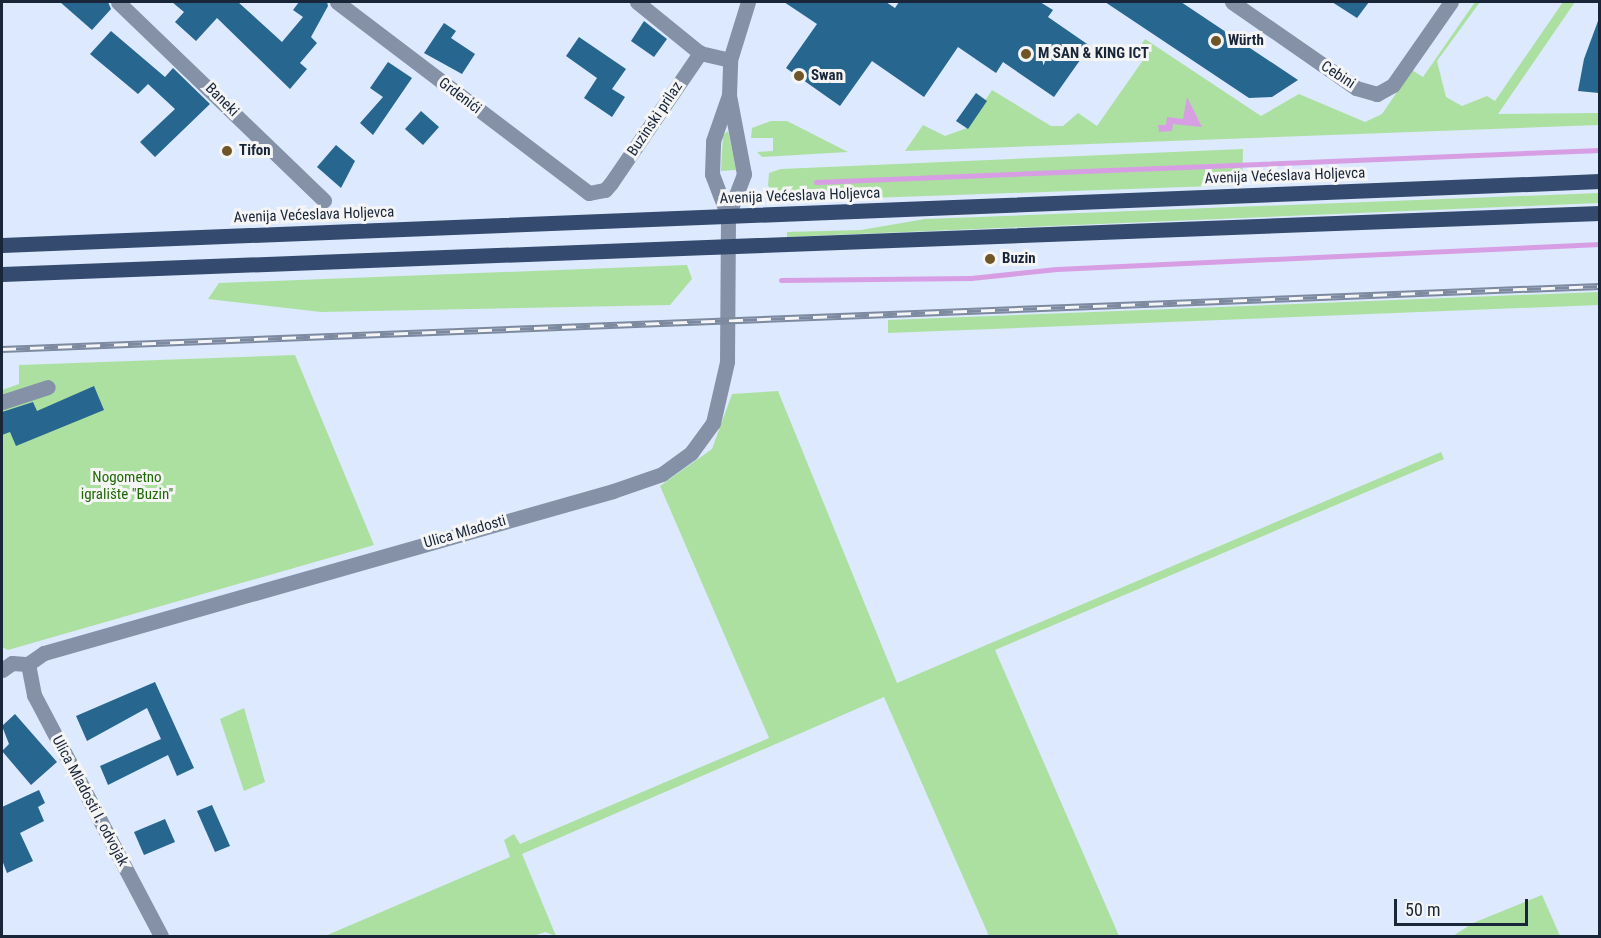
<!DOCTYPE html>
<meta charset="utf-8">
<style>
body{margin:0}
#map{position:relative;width:1601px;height:938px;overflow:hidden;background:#dce9fe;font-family:"Roboto Condensed",sans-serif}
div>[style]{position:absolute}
.green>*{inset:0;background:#ace0a1}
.water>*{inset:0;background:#d79ee4}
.stream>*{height:5px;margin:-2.5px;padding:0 2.5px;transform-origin:2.5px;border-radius:2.5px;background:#d79ee4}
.building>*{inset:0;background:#26668f}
.minor>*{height:15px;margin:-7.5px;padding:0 7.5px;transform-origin:7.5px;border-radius:7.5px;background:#8491a7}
.major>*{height:15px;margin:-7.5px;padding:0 7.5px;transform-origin:7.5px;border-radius:7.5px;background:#344a6e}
.rail>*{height:7px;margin-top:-3.5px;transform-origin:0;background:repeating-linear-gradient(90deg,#f5f5f5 0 14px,#7d899e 0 28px);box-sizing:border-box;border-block:2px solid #7d899e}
.dots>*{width:16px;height:16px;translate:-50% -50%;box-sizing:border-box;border:3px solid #f5f5f5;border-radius:50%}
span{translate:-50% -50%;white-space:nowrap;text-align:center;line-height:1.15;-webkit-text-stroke:6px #f5f5f5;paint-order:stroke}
.poi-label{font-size:15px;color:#192538;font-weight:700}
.left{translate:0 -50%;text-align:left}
.street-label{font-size:15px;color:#192538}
.park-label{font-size:15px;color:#1f6905}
.frame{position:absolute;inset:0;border:3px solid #192538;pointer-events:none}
.scale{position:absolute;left:1394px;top:899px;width:134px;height:27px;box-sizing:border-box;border:3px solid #192538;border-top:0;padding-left:8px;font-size:18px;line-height:21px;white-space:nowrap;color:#192538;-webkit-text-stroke:4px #f5f5f5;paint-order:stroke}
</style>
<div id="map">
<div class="green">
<i style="clip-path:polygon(1475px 2px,1480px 2px,1437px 61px,1446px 97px,1462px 106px,1487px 96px,1495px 101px,1563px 2px,1575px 2px,1498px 114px,1599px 113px,1599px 125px,905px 151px,923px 125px,945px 136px,967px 128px,992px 90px,1051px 126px,1063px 126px,1078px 113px,1097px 126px,1148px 53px,1140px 47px,1145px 39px,1261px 116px,1299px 94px,1365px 122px,1382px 114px,1412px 70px,1423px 77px)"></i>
<i style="clip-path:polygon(771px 121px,787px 121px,848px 152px,762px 157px,757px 152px,773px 151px,773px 138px,751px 138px,752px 128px)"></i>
<i style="clip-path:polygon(728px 131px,736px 170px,721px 171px,723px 135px)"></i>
<i style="clip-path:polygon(1243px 149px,1242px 185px,786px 201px,768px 186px,769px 173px,781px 169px)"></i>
<i style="clip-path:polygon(1599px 193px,1599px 203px,787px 237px,787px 232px,861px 230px,925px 219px)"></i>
<i style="clip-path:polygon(687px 265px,692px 279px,670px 305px,321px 312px,208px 299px,219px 283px)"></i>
<i style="clip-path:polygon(1599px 292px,1599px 305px,888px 333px,888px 320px)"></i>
<i style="clip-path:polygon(295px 355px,374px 545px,8px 650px,2px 647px,2px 390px,19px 384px,19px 365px)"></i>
<i style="clip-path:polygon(778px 391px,897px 683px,1441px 452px,1444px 459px,995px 650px,1119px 936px,989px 936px,884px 697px,522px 854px,556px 936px,545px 932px,534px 936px,325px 936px,510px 857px,504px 840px,514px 834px,520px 844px,769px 738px,660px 486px,712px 449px,732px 394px)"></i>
<i style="clip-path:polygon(244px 708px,265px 782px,244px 791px,220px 719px)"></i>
<i style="clip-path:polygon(1542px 895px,1560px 936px,1453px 936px,1473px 923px)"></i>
</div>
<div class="water">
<i style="clip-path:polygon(1187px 97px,1202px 127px,1173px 124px,1172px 131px,1159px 132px,1158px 125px,1166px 125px,1167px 117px,1183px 119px)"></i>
</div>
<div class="stream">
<i style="left:816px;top:182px;width:785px;rotate:-2.34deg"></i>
<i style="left:781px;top:280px;width:190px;rotate:-0.6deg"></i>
<i style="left:971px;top:278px;width:86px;rotate:-6deg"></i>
<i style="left:1057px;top:269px;width:544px;rotate:-2.64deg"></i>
</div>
<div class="building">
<i style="clip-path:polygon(60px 2px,108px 2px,111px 9px,92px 30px)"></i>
<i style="clip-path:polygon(172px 2px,238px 2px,282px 42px,303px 17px,293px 10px,299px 2px,327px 2px,328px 6px,311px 37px,317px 43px,300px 63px,307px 69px,290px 89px,217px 18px,196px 41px,175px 22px,184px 12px)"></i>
<i style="clip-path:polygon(784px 2px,886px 2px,895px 8px,899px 2px,1040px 2px,1053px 10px,1048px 17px,1090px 46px,1054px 97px,1003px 62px,996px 73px,958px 47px,924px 97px,872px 61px,840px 106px,786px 68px,817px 24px)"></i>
<i style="clip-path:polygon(1105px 2px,1181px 2px,1298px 80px,1272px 97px,1249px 98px)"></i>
<i style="clip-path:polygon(1332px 2px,1369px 2px,1357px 18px)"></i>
<i style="clip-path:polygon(644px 21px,667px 39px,654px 57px,631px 41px)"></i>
<i style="clip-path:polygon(1598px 21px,1599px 93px,1578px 91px,1584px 59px)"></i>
<i style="clip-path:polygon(444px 23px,456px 31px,451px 38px,475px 54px,462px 74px,424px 53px)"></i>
<i style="clip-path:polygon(111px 31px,165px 77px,173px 68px,210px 104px,155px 157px,140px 142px,175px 109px,148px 84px,138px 94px,90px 54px)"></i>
<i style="clip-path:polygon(579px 37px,626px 69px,612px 89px,625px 97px,612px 117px,584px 98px,597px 78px,566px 56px)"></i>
<i style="clip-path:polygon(388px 62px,412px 78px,373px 135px,360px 123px,383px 97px,370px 88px)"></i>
<i style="clip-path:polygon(976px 93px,987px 101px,968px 129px,956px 121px)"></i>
<i style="clip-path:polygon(421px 111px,439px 127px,423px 145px,405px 129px)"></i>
<i style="clip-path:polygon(336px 145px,355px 161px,341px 188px,317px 167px)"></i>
<i style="clip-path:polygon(94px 386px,104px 410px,16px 446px,10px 432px,2px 435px,2px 412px,33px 402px,37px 411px)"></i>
<i style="clip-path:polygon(155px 682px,194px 768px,177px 776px,168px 755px,108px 785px,100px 766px,161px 739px,147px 708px,87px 741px,76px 716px)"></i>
<i style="clip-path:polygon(15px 714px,57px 762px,31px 785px,2px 751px,9px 744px,2px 726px)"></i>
<i style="clip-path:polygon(39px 790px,45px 803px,38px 807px,44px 821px,20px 833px,33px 861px,7px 873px,2px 860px,2px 807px)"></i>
<i style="clip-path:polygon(212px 805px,230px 846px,215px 852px,197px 811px)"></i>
<i style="clip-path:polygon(165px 819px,175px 842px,144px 855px,134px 832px)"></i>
</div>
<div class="minor">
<i style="left:118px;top:2px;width:286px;rotate:43.9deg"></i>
<i style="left:337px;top:2px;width:316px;rotate:37.2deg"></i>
<i style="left:589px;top:193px;width:16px;rotate:-11deg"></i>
<i style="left:605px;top:190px;width:9px;rotate:-49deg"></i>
<i style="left:611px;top:183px;width:158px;rotate:-55.6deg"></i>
<i style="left:700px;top:53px;width:31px;rotate:13deg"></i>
<i style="left:637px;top:2px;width:81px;rotate:39deg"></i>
<i style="left:1232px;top:2px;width:151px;rotate:34.7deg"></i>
<i style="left:1356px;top:88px;width:22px;rotate:16deg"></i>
<i style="left:1377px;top:94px;width:18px;rotate:-29deg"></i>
<i style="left:1393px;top:85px;width:101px;rotate:-55.1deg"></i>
<i style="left:728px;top:216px;width:45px;rotate:-69.1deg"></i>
<i style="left:744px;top:174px;width:80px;rotate:-100.8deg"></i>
<i style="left:729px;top:95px;width:35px;rotate:-88deg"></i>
<i style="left:730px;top:60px;width:61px;rotate:-72.8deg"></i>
<i style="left:2px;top:402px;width:48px;rotate:-18.1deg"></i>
<i style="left:28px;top:664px;width:19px;rotate:-35deg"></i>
<i style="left:44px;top:653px;width:592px;rotate:-15.89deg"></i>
<i style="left:613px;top:491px;width:52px;rotate:-19.1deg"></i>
<i style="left:662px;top:474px;width:36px;rotate:-36deg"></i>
<i style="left:691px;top:453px;width:37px;rotate:-54deg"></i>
<i style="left:713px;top:423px;width:63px;rotate:-77.1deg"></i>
<i style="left:727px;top:362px;width:146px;rotate:-89.6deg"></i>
<i style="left:728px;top:216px;width:45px;rotate:-110.9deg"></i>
<i style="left:712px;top:174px;width:33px;rotate:-88deg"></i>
<i style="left:713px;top:141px;width:49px;rotate:-70.8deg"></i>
<i style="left:28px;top:664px;width:32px;rotate:79deg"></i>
<i style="left:34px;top:695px;width:272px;rotate:62.2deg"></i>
<i style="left:2px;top:670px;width:12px;rotate:-35deg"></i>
<i style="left:12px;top:663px;width:16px;rotate:4deg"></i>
</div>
<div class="major">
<i style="left:2px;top:245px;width:1599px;rotate:-2.29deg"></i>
<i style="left:2px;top:274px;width:1599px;rotate:-2.19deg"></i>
</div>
<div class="rail">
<i style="left:2px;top:349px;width:1599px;rotate:-2.26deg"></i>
</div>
<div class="dots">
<i style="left:1216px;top:41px;background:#705627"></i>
<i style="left:1026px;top:54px;background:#705627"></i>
<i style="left:799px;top:76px;background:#705627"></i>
<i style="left:227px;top:151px;background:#705627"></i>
<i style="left:990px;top:259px;background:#705627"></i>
</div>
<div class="poi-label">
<span class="left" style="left:1228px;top:41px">Würth</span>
<span class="left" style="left:1038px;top:54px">M SAN &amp; KING ICT</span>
<span class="left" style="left:811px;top:76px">Swan</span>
<span class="left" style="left:239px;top:151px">Tifon</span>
<span class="left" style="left:1002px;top:259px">Buzin</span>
</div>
<div class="street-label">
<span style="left:1338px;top:75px;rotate:33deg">Cebini</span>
<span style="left:460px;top:96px;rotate:37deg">Grdenići</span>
<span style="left:222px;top:100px;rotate:45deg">Baneki</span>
<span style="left:655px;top:119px;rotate:-56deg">Buzinski prilaz</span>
<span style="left:1285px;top:176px;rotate:-2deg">Avenija Većeslava Holjevca</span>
<span style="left:800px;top:196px;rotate:-2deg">Avenija Većeslava Holjevca</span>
<span style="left:314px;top:215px;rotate:-2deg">Avenija Većeslava Holjevca</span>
<span style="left:465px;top:532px;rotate:-16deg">Ulica Mladosti</span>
<span style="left:90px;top:801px;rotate:62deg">Ulica Mladosti I. odvojak</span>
</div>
<div class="park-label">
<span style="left:127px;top:486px">Nogometno<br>igralište "Buzin"</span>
</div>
<div class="frame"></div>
<div class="scale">50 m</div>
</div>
